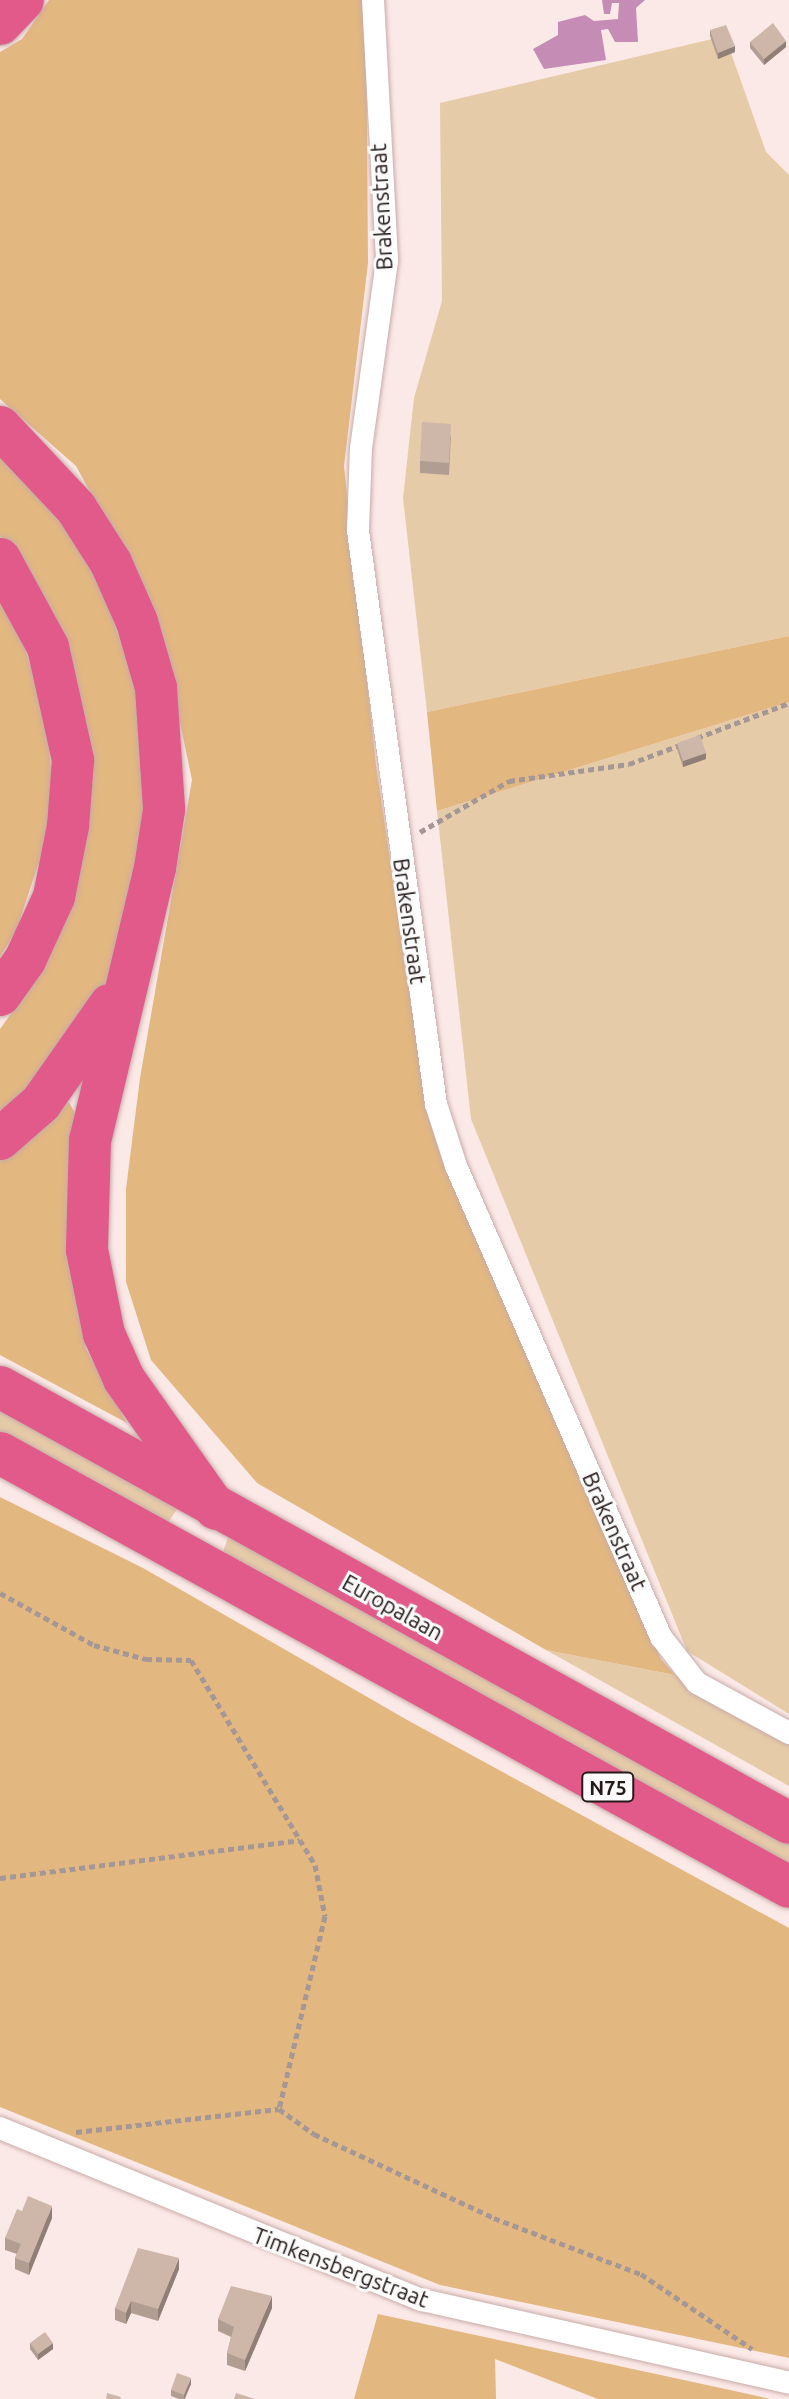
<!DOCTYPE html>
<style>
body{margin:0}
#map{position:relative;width:789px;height:2399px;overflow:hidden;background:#fbe9e7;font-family:Ubuntu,sans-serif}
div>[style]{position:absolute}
.green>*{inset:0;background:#e6cba8}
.forest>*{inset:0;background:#e2b780}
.water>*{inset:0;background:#c58db5}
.path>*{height:5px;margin-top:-2.5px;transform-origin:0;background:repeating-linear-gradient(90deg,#a59795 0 6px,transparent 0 10px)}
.roads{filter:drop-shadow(0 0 2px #c7aba8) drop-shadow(0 0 2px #c7aba8)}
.street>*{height:22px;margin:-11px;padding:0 11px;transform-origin:11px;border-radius:11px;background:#fff}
.highway>*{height:42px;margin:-21px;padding:0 21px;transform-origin:21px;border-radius:21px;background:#e15a8a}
.wall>*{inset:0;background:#b19d91}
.shaded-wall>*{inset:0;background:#907f76}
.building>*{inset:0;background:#ceb6a9}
span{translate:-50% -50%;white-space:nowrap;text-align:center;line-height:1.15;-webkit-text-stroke:6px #fbfbfb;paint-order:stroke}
.shield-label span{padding:2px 6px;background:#fbfbfb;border:2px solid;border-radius:6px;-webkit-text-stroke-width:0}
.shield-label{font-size:20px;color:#241a19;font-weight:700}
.street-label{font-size:22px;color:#241a19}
</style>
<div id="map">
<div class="green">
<i style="clip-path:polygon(725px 36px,766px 152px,789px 175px,789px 636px,427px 712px,403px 498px,414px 398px,442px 301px,440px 103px)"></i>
<i style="clip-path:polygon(789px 702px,789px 1714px,687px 1651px,471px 1119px,437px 811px)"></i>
<i style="clip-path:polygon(0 1411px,177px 1509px,166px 1526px,0 1433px)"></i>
<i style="clip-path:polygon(229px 1534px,789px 1842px,789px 1871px,222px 1555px)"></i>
<i style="clip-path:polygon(546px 1650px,675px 1675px,789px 1741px,789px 1786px)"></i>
</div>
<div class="forest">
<i style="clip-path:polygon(49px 0,366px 0,368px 263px,344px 466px,376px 765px,428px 1117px,661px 1659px,675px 1675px,546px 1650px,257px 1483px,151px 1360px,126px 1282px,126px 1189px,140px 1078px,192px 780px,157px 614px,76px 466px,0 399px,0 52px,22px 39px)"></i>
<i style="clip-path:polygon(0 447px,16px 460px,94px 568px,135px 681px,149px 745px,143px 865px,104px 992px,0 1124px,0 1029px,36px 979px,77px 870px,6px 543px,0 536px)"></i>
<i style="clip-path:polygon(0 598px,22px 640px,45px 711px,52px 777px,50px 829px,16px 931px,0 957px)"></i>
<i style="clip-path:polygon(789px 636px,789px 702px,437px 811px,427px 712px)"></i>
<i style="clip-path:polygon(69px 1102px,78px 1119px,73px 1268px,86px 1349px,127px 1423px,0 1355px,0 1161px)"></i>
<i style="clip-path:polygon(0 1497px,143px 1568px,409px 1721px,789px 1928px,789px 2358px,440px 2285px,0 2107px)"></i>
<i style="clip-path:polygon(378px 2314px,753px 2395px,770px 2399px,598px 2399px,495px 2359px,496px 2399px,354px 2399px)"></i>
</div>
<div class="water">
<i style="clip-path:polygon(602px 0,645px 0,636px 8px,638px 42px,615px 42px,608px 29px,601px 30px,606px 60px,544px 69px,533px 49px,558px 35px,558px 22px,585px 15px,594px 21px,618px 19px,619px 3px,612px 3px,610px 14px,604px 14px)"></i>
</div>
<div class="path">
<i style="left:697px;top:738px;width:98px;rotate:-20.8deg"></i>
<i style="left:420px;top:832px;width:103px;rotate:-29.8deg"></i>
<i style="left:509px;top:781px;width:121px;rotate:-8.1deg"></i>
<i style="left:629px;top:764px;width:54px;rotate:-20.4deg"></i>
<i style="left:0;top:1593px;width:107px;rotate:29deg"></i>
<i style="left:94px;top:1645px;width:54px;rotate:15.1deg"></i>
<i style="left:146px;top:1659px;width:45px;rotate:1.3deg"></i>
<i style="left:191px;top:1660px;width:240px;rotate:58.8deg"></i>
<i style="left:315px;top:1865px;width:52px;rotate:78.9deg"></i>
<i style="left:325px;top:1916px;width:198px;rotate:103.4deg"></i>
<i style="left:0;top:1878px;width:302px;rotate:-7.2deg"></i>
<i style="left:76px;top:2132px;width:204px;rotate:-6.5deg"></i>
<i style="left:279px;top:2109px;width:43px;rotate:35.5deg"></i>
<i style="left:314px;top:2134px;width:199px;rotate:25deg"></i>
<i style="left:494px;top:2218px;width:157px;rotate:20.9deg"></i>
<i style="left:641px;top:2274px;width:134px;rotate:34deg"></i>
</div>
<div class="roads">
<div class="street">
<i style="left:373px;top:0;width:261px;rotate:86.9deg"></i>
<i style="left:387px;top:261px;width:189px;rotate:97.9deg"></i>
<i style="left:361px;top:448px;width:83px;rotate:92.1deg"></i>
<i style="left:358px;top:531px;width:578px;rotate:82.25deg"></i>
<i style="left:436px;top:1104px;width:65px;rotate:72.1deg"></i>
<i style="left:456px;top:1166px;width:514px;rotate:66.48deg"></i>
<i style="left:661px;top:1637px;width:58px;rotate:52deg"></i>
<i style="left:697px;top:1683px;width:105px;rotate:28.5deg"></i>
<i style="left:0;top:2128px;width:456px;rotate:22.2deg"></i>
<i style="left:422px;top:2300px;width:376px;rotate:12.7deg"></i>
</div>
<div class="highway">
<i style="left:0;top:24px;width:33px;rotate:-46deg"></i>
<i style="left:0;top:427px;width:111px;rotate:46.8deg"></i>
<i style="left:76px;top:508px;width:65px;rotate:57.5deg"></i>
<i style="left:111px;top:563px;width:64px;rotate:66.2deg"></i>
<i style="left:137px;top:622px;width:69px;rotate:73.9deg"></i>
<i style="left:156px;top:688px;width:122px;rotate:86.2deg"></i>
<i style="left:164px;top:810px;width:59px;rotate:98.8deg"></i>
<i style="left:155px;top:868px;width:280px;rotate:103.4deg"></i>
<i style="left:90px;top:1140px;width:110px;rotate:91.6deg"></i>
<i style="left:87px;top:1250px;width:86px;rotate:78.6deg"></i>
<i style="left:104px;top:1334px;width:49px;rotate:66deg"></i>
<i style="left:124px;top:1379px;width:159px;rotate:54.7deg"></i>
<i style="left:0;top:559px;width:100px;rotate:61.4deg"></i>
<i style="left:48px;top:647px;width:116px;rotate:77.5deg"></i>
<i style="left:73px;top:760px;width:66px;rotate:94.3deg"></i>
<i style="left:68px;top:826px;width:72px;rotate:101.2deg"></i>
<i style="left:54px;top:897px;width:69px;rotate:114.7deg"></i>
<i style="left:25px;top:960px;width:43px;rotate:125.5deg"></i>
<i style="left:0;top:1139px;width:55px;rotate:-41.3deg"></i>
<i style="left:41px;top:1103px;width:120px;rotate:-54.9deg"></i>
<i style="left:0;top:1387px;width:901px;rotate:28.92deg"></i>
<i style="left:0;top:1453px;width:900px;rotate:28.81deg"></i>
</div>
</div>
<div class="wall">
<i style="clip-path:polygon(710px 30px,735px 52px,718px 59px,710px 36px)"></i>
<i style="clip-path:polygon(750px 42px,786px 47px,764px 65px,750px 48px)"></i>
<i style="clip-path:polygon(451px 435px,449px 475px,420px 473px,420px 461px)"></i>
<i style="clip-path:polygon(677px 743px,706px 759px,683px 767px,677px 749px)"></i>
<i style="clip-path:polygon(22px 2211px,52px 2218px,29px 2275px,15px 2269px,15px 2258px,17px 2254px,5px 2250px,5px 2238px)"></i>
<i style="clip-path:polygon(179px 2269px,158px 2321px,131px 2313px,126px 2324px,115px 2320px,115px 2308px)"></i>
<i style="clip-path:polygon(272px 2308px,245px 2371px,227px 2365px,227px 2353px,231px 2337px,218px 2331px,218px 2319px)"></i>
<i style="clip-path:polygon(30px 2343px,53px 2349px,38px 2360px,30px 2349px)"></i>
<i style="clip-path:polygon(191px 2384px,185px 2399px,179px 2399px,171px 2396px,171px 2390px)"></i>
</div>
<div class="shaded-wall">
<i style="clip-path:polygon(786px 41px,786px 47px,764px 65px,764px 59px)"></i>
<i style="clip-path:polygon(735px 46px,735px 52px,718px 59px,718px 53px)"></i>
<i style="clip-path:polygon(706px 753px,706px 759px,683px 767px,683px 761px)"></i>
<i style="clip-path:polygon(52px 2206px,52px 2218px,29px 2275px,29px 2263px)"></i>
<i style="clip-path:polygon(179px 2258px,179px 2269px,158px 2321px,158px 2309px)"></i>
<i style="clip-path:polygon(272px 2296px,272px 2308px,245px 2371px,245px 2360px)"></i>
<i style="clip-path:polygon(131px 2301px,131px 2313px,126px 2324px,126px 2313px)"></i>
<i style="clip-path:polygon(53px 2343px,53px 2349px,38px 2360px,38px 2354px)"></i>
<i style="clip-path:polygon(191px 2378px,191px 2384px,184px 2399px,184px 2395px)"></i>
</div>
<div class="building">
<i style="clip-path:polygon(773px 23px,786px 41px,764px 59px,750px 42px)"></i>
<i style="clip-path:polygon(726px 25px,735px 46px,718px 53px,710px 30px)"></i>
<i style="clip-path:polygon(422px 422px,451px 424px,449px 463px,420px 461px)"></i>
<i style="clip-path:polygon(700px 735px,706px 753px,683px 761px,677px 743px)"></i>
<i style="clip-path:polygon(28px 2196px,52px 2206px,29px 2263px,15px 2258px,21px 2244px,5px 2238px,17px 2209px,22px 2211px)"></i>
<i style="clip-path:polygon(138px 2248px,179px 2258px,158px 2309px,131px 2301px,126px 2313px,115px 2308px)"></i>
<i style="clip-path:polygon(231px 2286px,272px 2296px,245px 2360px,227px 2353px,234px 2327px,218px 2319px)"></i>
<i style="clip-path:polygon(45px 2332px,53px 2343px,38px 2354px,30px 2343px)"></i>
<i style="clip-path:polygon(177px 2373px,191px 2378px,184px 2395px,171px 2390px)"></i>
<i style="clip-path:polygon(107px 2393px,121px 2397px,120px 2399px,106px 2399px)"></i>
<i style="clip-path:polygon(236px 2393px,255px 2399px,234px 2399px)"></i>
</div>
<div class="shield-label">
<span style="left:608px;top:1787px">N75</span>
</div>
<div class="street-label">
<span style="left:381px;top:207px;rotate:-93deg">Brakenstraat</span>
<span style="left:410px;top:921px;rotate:82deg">Brakenstraat</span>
<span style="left:615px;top:1531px;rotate:66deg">Brakenstraat</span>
<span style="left:393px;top:1607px;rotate:29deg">Europalaan</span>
<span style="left:341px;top:2267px;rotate:21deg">Timkensbergstraat</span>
</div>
</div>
